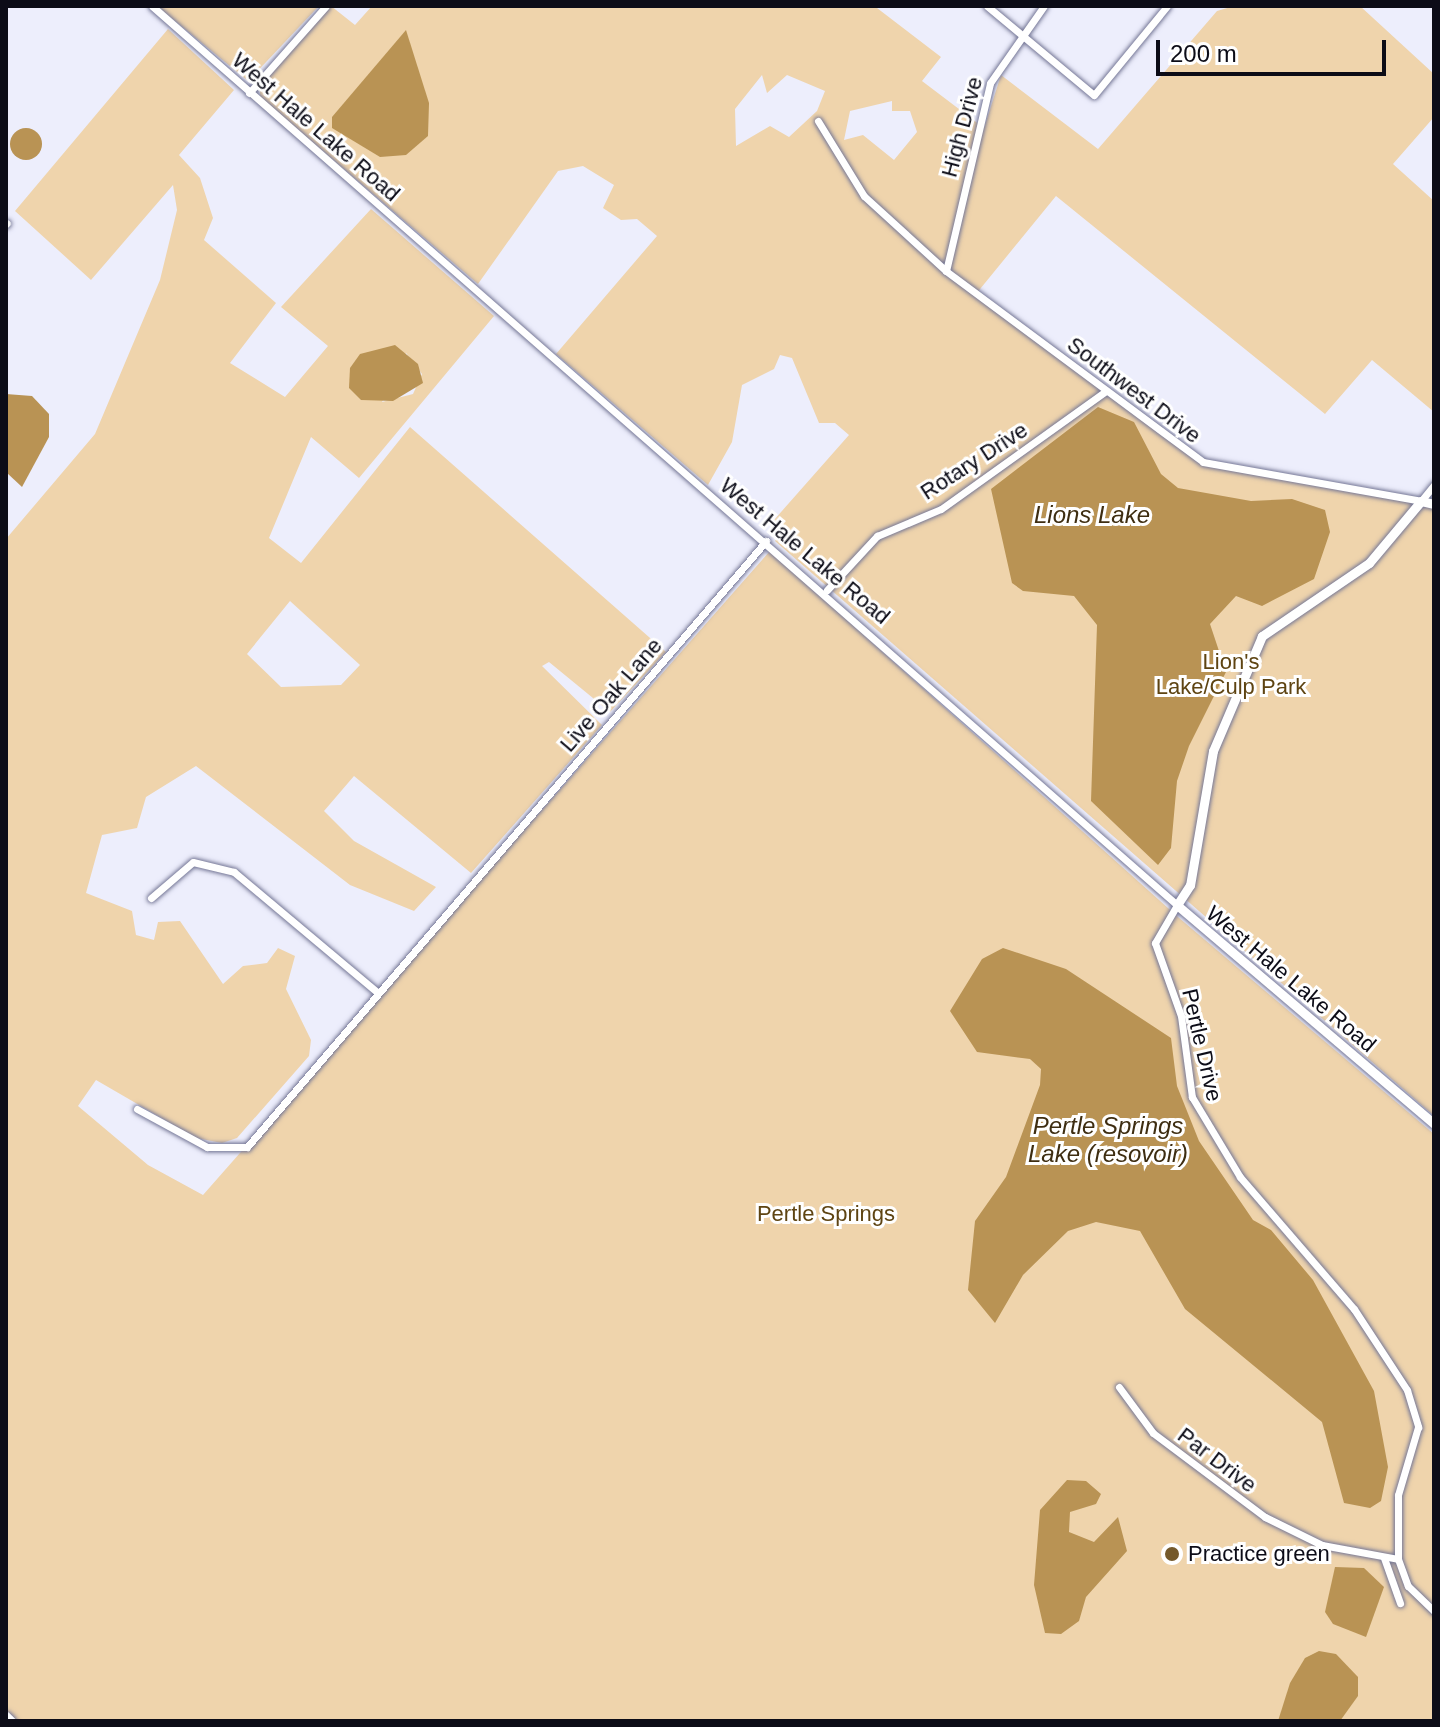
<!DOCTYPE html>
<style>
body{margin:0}
#map{position:relative;width:1440px;height:1727px;overflow:hidden;background:#edeefc;font-family:Arial,sans-serif}
div>[style]{position:absolute}
.green>*{inset:0;background:#efd4ac}
.water>*{inset:0;background:#b99354}
.round{border-radius:50%}
.roads{filter:drop-shadow(0 0 2px #757796) drop-shadow(0 0 2px #757796)}
.street>*{height:7px;margin:-3.5px;padding:0 3.5px;transform-origin:3.5px;border-radius:3.5px;background:#fff}
.secondary>*{height:9px;margin:-4.5px;padding:0 4.5px;transform-origin:4.5px;border-radius:4.5px;background:#fff}
.dots>*{width:22px;height:22px;translate:-50% -50%;box-sizing:border-box;border:4px solid #fff;border-radius:50%}
span{translate:-50% -50%;white-space:nowrap;text-align:center;line-height:1.15;-webkit-text-stroke:6px #fff;paint-order:stroke}
.street-label{font-size:22px;color:#0c0c17}
.park-label{font-size:22px;color:#5e4412}
.poi-label{font-size:22px;color:#0c0c17}
.left{translate:0 -50%;text-align:left}
.water-label{font-size:24px;color:#3e2d11;font-style:italic}
.frame{position:absolute;inset:0;border:8px solid #0c0c17;pointer-events:none}
.scale{position:absolute;left:1156px;top:40px;width:230px;height:36px;box-sizing:border-box;border:4px solid #0c0c17;border-top:0;padding-left:10px;font-size:24px;line-height:28px;white-space:nowrap;color:#0c0c17;-webkit-text-stroke:6px #fff;paint-order:stroke}
</style>
<div id="map">
<div class="green">
<i style="clip-path:polygon(157px 6px,319px 6px,248px 81px)"></i>
<i style="clip-path:polygon(evenodd,331px 6px,355px 25px,372px 6px,877px 8px,941px 57px,922px 81px,984px 128px,1001px 75px,1098px 149px,1217px 11px,1234px 6px,1360px 6px,1434px 74px,1434px 117px,1393px 164px,1434px 201px,1434px 412px,1372px 360px,1325px 414px,1056px 196px,976px 294px,1203px 462px,1434px 504px,1434px 1116px,775px 541px,780px 534px,774px 520px,849px 435px,835px 423px,819px 423px,792px 358px,780px 355px,774px 369px,742px 385px,732px 442px,708px 485px,556px 354px,657px 236px,637px 219px,621px 220px,603px 208px,614px 185px,583px 166px,558px 171px,478px 284px,260px 97px,260px 85px,331px 6px,762px 75px,767px 93px,787px 75px,825px 91px,817px 111px,789px 137px,770px 126px,736px 146px,735px 109px,762px 75px,331px 6px,892px 101px,892px 111px,910px 111px,917px 132px,894px 160px,863px 135px,844px 140px,850px 111px,892px 101px)"></i>
<i style="clip-path:polygon(evenodd,168px 29px,234px 90px,179px 155px,200px 178px,213px 218px,204px 240px,276px 303px,230px 363px,285px 397px,328px 346px,281px 307px,371px 209px,494px 316px,359px 478px,311px 437px,269px 538px,301px 563px,410px 427px,666px 652px,610px 712px,549px 662px,542px 666px,602px 725px,471px 873px,354px 776px,324px 811px,354px 841px,436px 887px,414px 911px,350px 885px,196px 766px,146px 797px,137px 828px,102px 835px,86px 893px,132px 911px,136px 935px,154px 940px,158px 922px,180px 921px,223px 984px,243px 966px,267px 963px,278px 948px,295px 956px,286px 989px,311px 1040px,309px 1056px,237px 1138px,222px 1143px,196px 1138px,96px 1080px,78px 1106px,148px 1165px,203px 1195px,770px 551px,1178px 917px,1434px 1134px,1434px 1721px,18px 1721px,6px 1711px,6px 539px,95px 434px,160px 280px,177px 210px,173px 185px,91px 280px,15px 211px,168px 29px,406px 353px,422px 374px,413px 394px,382px 402px,406px 353px,168px 29px,290px 601px,360px 665px,341px 685px,281px 687px,247px 654px,290px 601px)"></i>
</div>
<div class="water">
<i style="clip-path:polygon(406px 30px,429px 103px,428px 136px,406px 155px,380px 157px,332px 128px,332px 117px)"></i>
<i class="round" style="left:10px;top:128px;width:32px;height:32px"></i>
<i style="clip-path:polygon(395px 345px,418px 364px,423px 383px,393px 401px,361px 400px,349px 388px,350px 368px,360px 354px)"></i>
<i style="clip-path:polygon(6px 394px,32px 396px,49px 414px,49px 437px,22px 487px,6px 472px)"></i>
<i style="clip-path:polygon(1098px 407px,1134px 422px,1161px 474px,1178px 488px,1251px 501px,1292px 499px,1325px 510px,1330px 532px,1314px 579px,1262px 606px,1236px 596px,1210px 624px,1226px 672px,1189px 746px,1177px 781px,1171px 848px,1158px 865px,1091px 801px,1097px 625px,1074px 596px,1023px 591px,1012px 583px,991px 489px)"></i>
<i style="clip-path:polygon(1003px 948px,1066px 969px,1171px 1038px,1177px 1086px,1199px 1141px,1253px 1220px,1271px 1230px,1313px 1280px,1374px 1391px,1388px 1467px,1381px 1501px,1370px 1508px,1344px 1503px,1322px 1422px,1185px 1309px,1140px 1231px,1096px 1222px,1068px 1231px,1023px 1275px,995px 1323px,968px 1290px,975px 1221px,1006px 1177px,1040px 1085px,1041px 1069px,1030px 1059px,977px 1052px,950px 1011px,982px 959px)"></i>
<i style="clip-path:polygon(1067px 1480px,1086px 1481px,1101px 1494px,1096px 1504px,1070px 1512px,1069px 1532px,1094px 1542px,1118px 1517px,1127px 1551px,1086px 1597px,1079px 1621px,1061px 1634px,1045px 1633px,1034px 1585px,1040px 1510px)"></i>
<i style="clip-path:polygon(1335px 1567px,1364px 1568px,1384px 1587px,1366px 1637px,1333px 1624px,1325px 1612px)"></i>
<i style="clip-path:polygon(1319px 1651px,1336px 1654px,1358px 1677px,1358px 1696px,1340px 1721px,1278px 1721px,1290px 1683px,1305px 1658px)"></i>
</div>
<div class="roads">
<div class="street">
<i style="left:152px;top:6px;width:1363px;rotate:41.25deg"></i>
<i style="left:1177px;top:905px;width:44px;rotate:120.1deg"></i>
<i style="left:1155px;top:943px;width:77px;rotate:70.4deg"></i>
<i style="left:1181px;top:1016px;width:82px;rotate:82.3deg"></i>
<i style="left:1192px;top:1097px;width:93px;rotate:59deg"></i>
<i style="left:1240px;top:1177px;width:174px;rotate:49.2deg"></i>
<i style="left:1354px;top:1309px;width:97px;rotate:56.8deg"></i>
<i style="left:1407px;top:1390px;width:39px;rotate:73deg"></i>
<i style="left:1418px;top:1427px;width:71px;rotate:106.4deg"></i>
<i style="left:1398px;top:1495px;width:64px;rotate:90deg"></i>
<i style="left:1398px;top:1559px;width:29px;rotate:70deg"></i>
<i style="left:1408px;top:1586px;width:36px;rotate:44deg"></i>
<i style="left:987px;top:6px;width:139px;rotate:39.8deg"></i>
<i style="left:1094px;top:95px;width:115px;rotate:-50.6deg"></i>
<i style="left:249px;top:93px;width:116px;rotate:-48.5deg"></i>
<i style="left:818px;top:121px;width:88px;rotate:58.5deg"></i>
<i style="left:864px;top:196px;width:111px;rotate:42.4deg"></i>
<i style="left:946px;top:271px;width:320px;rotate:36.6deg"></i>
<i style="left:1203px;top:462px;width:221px;rotate:10.1deg"></i>
<i style="left:1421px;top:501px;width:21px;rotate:-51deg"></i>
<i style="left:6px;top:224px;width:1px;rotate:-45deg"></i>
<i style="left:946px;top:271px;width:193px;rotate:-76.8deg"></i>
<i style="left:990px;top:83px;width:94px;rotate:-55deg"></i>
<i style="left:827px;top:590px;width:74px;rotate:-47.2deg"></i>
<i style="left:877px;top:536px;width:69px;rotate:-22.9deg"></i>
<i style="left:941px;top:509px;width:203px;rotate:-35.6deg"></i>
<i style="left:151px;top:898px;width:55px;rotate:-40.6deg"></i>
<i style="left:193px;top:862px;width:42px;rotate:13.7deg"></i>
<i style="left:234px;top:872px;width:187px;rotate:40deg"></i>
<i style="left:137px;top:1109px;width:80px;rotate:28.5deg"></i>
<i style="left:207px;top:1147px;width:40px"></i>
<i style="left:247px;top:1147px;width:798px;rotate:-49.42deg"></i>
<i style="left:1119px;top:1387px;width:57px;rotate:53.5deg"></i>
<i style="left:1153px;top:1433px;width:140px;rotate:36.9deg"></i>
<i style="left:1265px;top:1517px;width:64px;rotate:26.2deg"></i>
<i style="left:1322px;top:1545px;width:77px;rotate:10.4deg"></i>
<i style="left:1384px;top:1558px;width:48px;rotate:70.4deg"></i>
</div>
<div class="secondary">
<i style="left:1434px;top:504px;width:13px;rotate:-167deg"></i>
<i style="left:1421px;top:501px;width:81px;rotate:130deg"></i>
<i style="left:1369px;top:563px;width:130px;rotate:145.7deg"></i>
<i style="left:1262px;top:636px;width:125px;rotate:113.1deg"></i>
<i style="left:1213px;top:751px;width:136px;rotate:99.7deg"></i>
<i style="left:1190px;top:885px;width:24px;rotate:123deg"></i>
<i style="left:1177px;top:905px;width:338px;rotate:40.4deg"></i>
<i style="left:6px;top:1716px;width:7px;rotate:45deg"></i>
</div>
</div>
<div class="dots">
<i style="left:1172px;top:1554px;background:#74592b"></i>
</div>
<div class="street-label">
<span style="left:316px;top:127px;rotate:41deg">West Hale Lake Road</span>
<span style="left:962px;top:127px;rotate:-75deg">High Drive</span>
<span style="left:1134px;top:390px;rotate:37deg">Southwest Drive</span>
<span style="left:974px;top:461px;rotate:-33deg">Rotary Drive</span>
<span style="left:805px;top:551px;rotate:40deg">West Hale Lake Road</span>
<span style="left:611px;top:695px;rotate:-49deg">Live Oak Lane</span>
<span style="left:1291px;top:979px;rotate:40deg">West Hale Lake Road</span>
<span style="left:1202px;top:1045px;rotate:77deg">Pertle Drive</span>
<span style="left:1217px;top:1460px;rotate:37deg">Par Drive</span>
</div>
<div class="park-label">
<span style="left:1231px;top:674px">Lion's<br>Lake/Culp Park</span>
<span style="left:826px;top:1214px">Pertle Springs</span>
</div>
<div class="poi-label">
<span class="left" style="left:1188px;top:1554px">Practice green</span>
</div>
<div class="water-label">
<span style="left:1092px;top:515px">Lions Lake</span>
<span style="left:1108px;top:1140px">Pertle Springs<br>Lake (resovoir)</span>
</div>
<div class="frame"></div>
<div class="scale">200 m</div>
</div>
